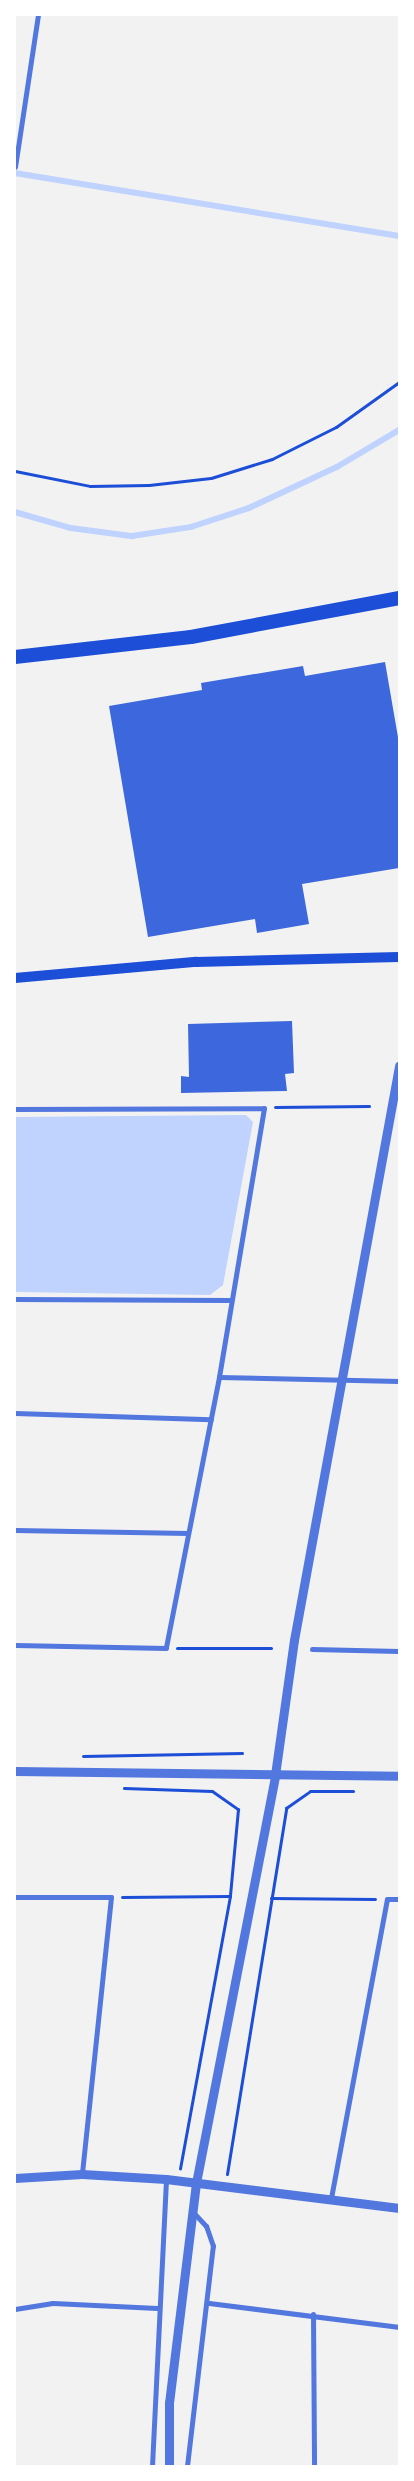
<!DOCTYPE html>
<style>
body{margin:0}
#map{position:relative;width:414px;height:2481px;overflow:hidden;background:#f2f2f2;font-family:"Space Grotesk",sans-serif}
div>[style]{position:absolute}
.water>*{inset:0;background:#bfd3fe}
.stream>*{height:5.5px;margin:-2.75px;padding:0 2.75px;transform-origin:2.75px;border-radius:2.75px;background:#bfd3fe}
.building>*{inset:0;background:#3d67dc}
.path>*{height:3px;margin:-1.5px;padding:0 1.5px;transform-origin:1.5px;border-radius:1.5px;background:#1d4ed8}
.minor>*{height:5px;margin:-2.5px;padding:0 2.5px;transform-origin:2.5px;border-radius:2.5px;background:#5277de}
.tertiary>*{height:9px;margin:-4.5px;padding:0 4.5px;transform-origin:4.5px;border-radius:4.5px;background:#5277de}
.secondary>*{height:10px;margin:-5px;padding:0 5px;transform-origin:5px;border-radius:5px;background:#1d4ed8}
.trunk>*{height:14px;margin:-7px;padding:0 7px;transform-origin:7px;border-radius:7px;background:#1d4ed8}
span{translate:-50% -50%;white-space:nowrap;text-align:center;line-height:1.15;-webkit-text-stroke:5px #fff;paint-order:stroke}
.frame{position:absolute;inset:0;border:16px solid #fff;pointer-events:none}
</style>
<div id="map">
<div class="water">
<i style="clip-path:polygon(246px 1115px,253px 1122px,223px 1285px,210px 1295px,15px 1292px,15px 1117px)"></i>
</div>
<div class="stream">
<i style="left:15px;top:173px;width:389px;rotate:9.3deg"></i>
<i style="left:15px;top:512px;width:58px;rotate:15.9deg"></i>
<i style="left:71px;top:528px;width:62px;rotate:7.5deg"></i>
<i style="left:132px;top:536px;width:60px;rotate:-8.7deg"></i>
<i style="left:191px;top:527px;width:61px;rotate:-18.1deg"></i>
<i style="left:249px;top:508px;width:97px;rotate:-25deg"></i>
<i style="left:337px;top:467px;width:72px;rotate:-30.8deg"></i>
</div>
<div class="building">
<i style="clip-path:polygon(385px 662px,399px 743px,399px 868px,302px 884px,309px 924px,257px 933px,255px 919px,148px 937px,109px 706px,202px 690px,201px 683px,303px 666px,305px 676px)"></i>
<i style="clip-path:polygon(292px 1021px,294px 1073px,285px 1074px,287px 1091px,181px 1093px,181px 1076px,189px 1077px,188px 1024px)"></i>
</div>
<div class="path">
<i style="left:15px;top:471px;width:76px;rotate:11.3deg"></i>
<i style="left:90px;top:486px;width:59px;rotate:-1deg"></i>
<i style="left:149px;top:485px;width:62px;rotate:-6.4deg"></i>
<i style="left:211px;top:478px;width:64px;rotate:-17.3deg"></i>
<i style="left:272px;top:459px;width:72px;rotate:-26.6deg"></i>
<i style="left:336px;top:427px;width:77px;rotate:-35.5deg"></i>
<i style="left:275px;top:1107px;width:94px;rotate:-0.6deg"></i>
<i style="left:177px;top:1648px;width:94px"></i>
<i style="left:83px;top:1756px;width:159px;rotate:-1.1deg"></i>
<i style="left:124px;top:1788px;width:88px;rotate:2deg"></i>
<i style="left:212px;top:1791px;width:32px;rotate:35deg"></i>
<i style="left:238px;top:1809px;width:87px;rotate:95.3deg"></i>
<i style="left:230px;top:1896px;width:277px;rotate:100.4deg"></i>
<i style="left:122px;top:1897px;width:108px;rotate:-0.5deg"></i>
<i style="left:271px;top:1898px;width:104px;rotate:0.6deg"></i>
<i style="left:227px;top:2174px;width:371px;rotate:-80.8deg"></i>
<i style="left:286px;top:1808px;width:29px;rotate:-35deg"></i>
<i style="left:310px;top:1791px;width:43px"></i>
</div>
<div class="minor">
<i style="left:15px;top:167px;width:154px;rotate:-81.4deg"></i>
<i style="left:15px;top:1109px;width:249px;rotate:-0.2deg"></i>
<i style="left:264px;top:1108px;width:273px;rotate:99.5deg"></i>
<i style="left:219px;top:1377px;width:276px;rotate:101.1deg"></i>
<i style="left:166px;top:1648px;width:151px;rotate:-178.9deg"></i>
<i style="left:15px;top:1299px;width:214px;rotate:0.3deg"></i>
<i style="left:219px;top:1377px;width:180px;rotate:1.3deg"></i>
<i style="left:15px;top:1413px;width:196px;rotate:1.8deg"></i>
<i style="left:15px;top:1530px;width:173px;rotate:1deg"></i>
<i style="left:312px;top:1649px;width:87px;rotate:1.3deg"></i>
<i style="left:15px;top:1897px;width:96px"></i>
<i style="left:111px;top:1897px;width:279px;rotate:96deg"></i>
<i style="left:331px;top:2198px;width:304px;rotate:-79.4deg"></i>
<i style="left:387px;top:1899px;width:12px"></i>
<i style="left:209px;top:2303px;width:192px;rotate:7.2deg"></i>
<i style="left:15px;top:2309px;width:38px;rotate:-9deg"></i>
<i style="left:53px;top:2303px;width:104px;rotate:2.8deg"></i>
<i style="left:313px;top:2314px;width:152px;rotate:89.6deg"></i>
<i style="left:152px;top:2466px;width:287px;rotate:-87.2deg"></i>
<i style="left:187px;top:2466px;width:222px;rotate:-83.3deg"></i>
<i style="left:213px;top:2246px;width:21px;rotate:-109deg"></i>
<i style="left:206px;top:2226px;width:19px;rotate:-133deg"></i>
</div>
<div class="tertiary">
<i style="left:15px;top:1771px;width:384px;rotate:0.7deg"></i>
<i style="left:15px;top:2178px;width:67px;rotate:-3.4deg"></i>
<i style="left:82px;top:2174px;width:84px;rotate:3.4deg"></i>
<i style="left:166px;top:2179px;width:235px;rotate:7.1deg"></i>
<i style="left:169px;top:2466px;width:63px;rotate:-90deg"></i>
<i style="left:169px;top:2403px;width:222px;rotate:-83deg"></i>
<i style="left:196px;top:2183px;width:416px;rotate:-79deg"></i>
<i style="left:275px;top:1775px;width:136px;rotate:-82deg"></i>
<i style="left:294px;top:1640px;width:584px;rotate:-79.63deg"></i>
</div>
<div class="secondary">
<i style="left:15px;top:978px;width:182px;rotate:-5.1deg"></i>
<i style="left:196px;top:962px;width:203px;rotate:-1.4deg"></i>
</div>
<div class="trunk">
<i style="left:15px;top:657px;width:177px;rotate:-6.5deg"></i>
<i style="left:191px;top:637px;width:212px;rotate:-10.6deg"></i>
</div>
<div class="frame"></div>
</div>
